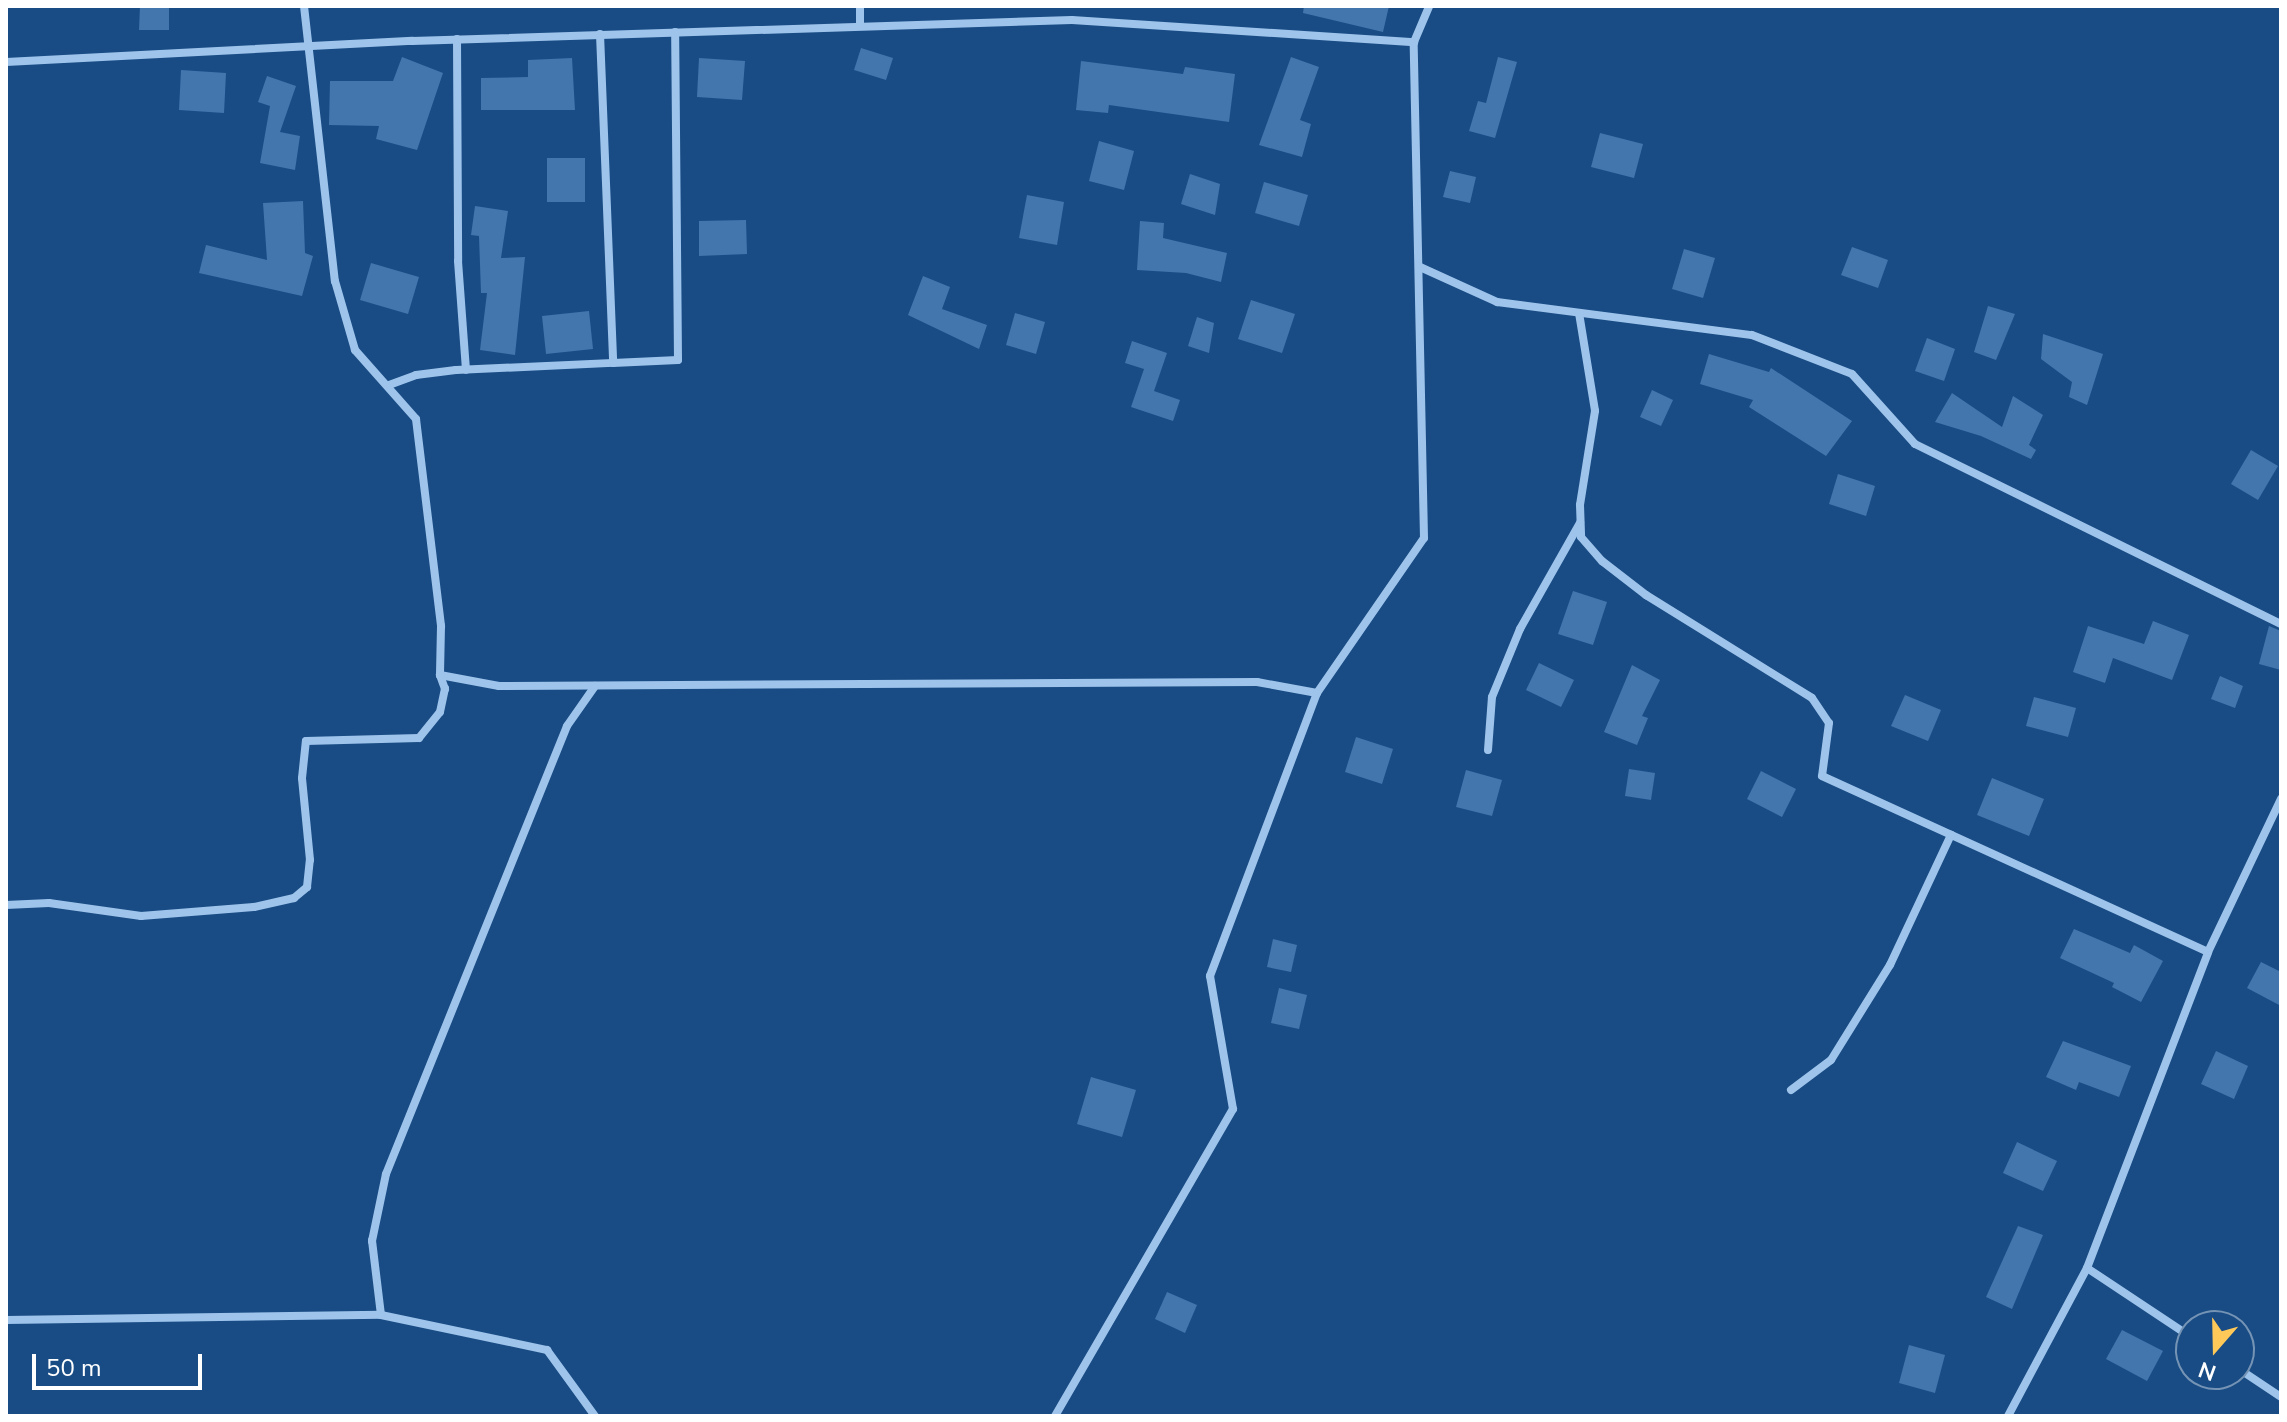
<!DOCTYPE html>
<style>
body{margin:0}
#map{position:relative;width:2287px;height:1422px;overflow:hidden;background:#194c84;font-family:"Nunito Sans",sans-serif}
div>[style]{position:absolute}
.building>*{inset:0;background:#4276ad}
.street>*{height:8px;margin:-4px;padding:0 4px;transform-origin:4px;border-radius:4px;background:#9ec4ec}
span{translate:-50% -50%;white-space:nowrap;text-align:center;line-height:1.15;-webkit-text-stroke:7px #194c84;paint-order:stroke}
.frame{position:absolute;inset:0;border:8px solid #fff;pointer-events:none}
.north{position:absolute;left:2175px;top:1310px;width:80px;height:80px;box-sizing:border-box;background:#194c84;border:2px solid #7594b5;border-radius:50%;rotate:200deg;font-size:22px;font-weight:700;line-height:32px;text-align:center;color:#fff}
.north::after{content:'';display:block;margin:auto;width:28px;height:36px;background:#ffc959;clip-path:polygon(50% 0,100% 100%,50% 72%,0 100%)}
.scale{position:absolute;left:32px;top:1354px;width:170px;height:36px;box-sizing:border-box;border:4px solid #fff;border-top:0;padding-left:10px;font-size:24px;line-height:28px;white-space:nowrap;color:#fff;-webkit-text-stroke:6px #194c84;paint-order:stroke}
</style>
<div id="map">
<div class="building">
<i style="clip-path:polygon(140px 6px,169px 6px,169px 30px,139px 30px)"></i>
<i style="clip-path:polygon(1304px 6px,1389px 6px,1383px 32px,1303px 13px)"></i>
<i style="clip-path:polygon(861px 48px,893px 58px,886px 80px,854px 70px)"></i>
<i style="clip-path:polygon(402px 57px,443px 73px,417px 150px,376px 139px,379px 126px,329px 125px,330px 81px,393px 81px)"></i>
<i style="clip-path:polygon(1291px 57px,1319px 67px,1300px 120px,1311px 124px,1302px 157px,1259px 145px)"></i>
<i style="clip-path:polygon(1498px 57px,1517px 62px,1495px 138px,1469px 131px,1478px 101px,1486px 103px)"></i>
<i style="clip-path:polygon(572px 58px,575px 110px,481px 110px,481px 78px,528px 77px,528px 60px)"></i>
<i style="clip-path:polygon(699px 58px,745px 61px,742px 100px,697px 97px)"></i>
<i style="clip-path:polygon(1081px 61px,1183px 74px,1185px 67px,1235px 74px,1229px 122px,1109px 105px,1108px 113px,1076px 110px)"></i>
<i style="clip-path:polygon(181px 70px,226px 73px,224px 113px,179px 110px)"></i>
<i style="clip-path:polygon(267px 76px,296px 86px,280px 132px,300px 136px,295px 170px,260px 163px,270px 106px,258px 102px)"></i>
<i style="clip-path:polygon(1600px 133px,1643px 144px,1634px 178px,1591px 167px)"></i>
<i style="clip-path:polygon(1099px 141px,1134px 151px,1124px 190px,1089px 181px)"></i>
<i style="clip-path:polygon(547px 158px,585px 158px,585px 202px,547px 202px)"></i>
<i style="clip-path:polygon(1450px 171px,1476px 177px,1470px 203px,1443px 197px)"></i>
<i style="clip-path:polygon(1190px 174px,1220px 184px,1215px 215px,1181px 204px)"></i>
<i style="clip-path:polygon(1264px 182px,1308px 195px,1299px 226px,1255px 213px)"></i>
<i style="clip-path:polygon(1027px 195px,1064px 202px,1057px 245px,1019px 238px)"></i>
<i style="clip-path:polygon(303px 201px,305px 253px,313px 256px,302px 296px,199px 273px,206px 245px,267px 260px,263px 203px)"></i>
<i style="clip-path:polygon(475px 206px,508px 211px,501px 258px,525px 257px,515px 355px,480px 350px,487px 293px,481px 293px,479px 236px,471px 235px)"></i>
<i style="clip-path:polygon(746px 220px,747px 254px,699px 256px,699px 221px)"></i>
<i style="clip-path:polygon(1140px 221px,1164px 223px,1163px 238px,1227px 253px,1221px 282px,1186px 273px,1137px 270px)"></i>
<i style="clip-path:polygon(1852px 247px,1888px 260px,1878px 288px,1841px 275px)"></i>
<i style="clip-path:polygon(1684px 249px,1715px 258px,1703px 298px,1672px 289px)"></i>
<i style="clip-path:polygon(371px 263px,419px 277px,408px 314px,360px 300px)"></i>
<i style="clip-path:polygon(923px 276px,950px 287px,942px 309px,987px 325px,979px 349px,908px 315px)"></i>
<i style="clip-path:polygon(1251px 300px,1295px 314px,1282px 353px,1238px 339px)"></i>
<i style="clip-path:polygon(1988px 306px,2015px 314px,1996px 360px,1974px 352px)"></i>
<i style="clip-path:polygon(589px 311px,593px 349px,546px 354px,542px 316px)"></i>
<i style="clip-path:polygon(1015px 313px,1045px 322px,1036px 354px,1006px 345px)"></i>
<i style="clip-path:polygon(1197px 317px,1214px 323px,1209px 353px,1188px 346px)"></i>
<i style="clip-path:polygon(2043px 334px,2103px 354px,2087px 405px,2069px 397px,2072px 382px,2041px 359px)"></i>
<i style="clip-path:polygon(1927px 338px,1955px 349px,1944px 381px,1915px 371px)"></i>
<i style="clip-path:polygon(1132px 341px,1167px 353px,1154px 391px,1180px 400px,1173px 421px,1131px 407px,1144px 369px,1125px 363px)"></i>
<i style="clip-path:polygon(1709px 354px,1769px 372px,1771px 368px,1852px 421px,1826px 456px,1749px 407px,1753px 400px,1700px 384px)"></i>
<i style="clip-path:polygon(1652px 390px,1673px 400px,1661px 426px,1640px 417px)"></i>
<i style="clip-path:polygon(1952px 393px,2002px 427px,2013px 396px,2043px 415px,2029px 445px,2036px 450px,2031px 459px,1981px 436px,1935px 422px)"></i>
<i style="clip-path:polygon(2251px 450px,2278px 466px,2258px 500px,2231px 484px)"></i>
<i style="clip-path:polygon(1838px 474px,1875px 486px,1866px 516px,1829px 504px)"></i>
<i style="clip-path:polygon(1573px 591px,1607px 602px,1593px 645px,1558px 634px)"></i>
<i style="clip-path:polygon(2153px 621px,2189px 635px,2172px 680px,2113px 658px,2105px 683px,2073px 672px,2088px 626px,2144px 644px)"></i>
<i style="clip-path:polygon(2269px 626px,2281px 631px,2281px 670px,2259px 664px)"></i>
<i style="clip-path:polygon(1539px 663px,1574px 680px,1561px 707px,1526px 690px)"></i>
<i style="clip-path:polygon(1632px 665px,1660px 680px,1642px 716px,1648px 718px,1637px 745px,1604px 732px)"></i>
<i style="clip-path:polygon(2220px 676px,2243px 686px,2235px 708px,2211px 699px)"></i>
<i style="clip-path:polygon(1905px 695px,1941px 710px,1928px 741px,1891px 726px)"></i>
<i style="clip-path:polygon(2034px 697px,2076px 708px,2068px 737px,2026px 726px)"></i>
<i style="clip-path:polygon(1356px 737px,1393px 749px,1382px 784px,1345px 772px)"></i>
<i style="clip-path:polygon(1629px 769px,1655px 773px,1651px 800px,1625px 796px)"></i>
<i style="clip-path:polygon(1466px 770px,1502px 780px,1492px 816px,1456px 807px)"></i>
<i style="clip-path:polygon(1761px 771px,1796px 789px,1782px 817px,1747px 799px)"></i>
<i style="clip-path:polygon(1992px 778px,2044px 799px,2029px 836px,1977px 815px)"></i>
<i style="clip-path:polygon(2074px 929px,2130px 953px,2134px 945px,2163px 961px,2141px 1002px,2112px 987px,2114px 983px,2060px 958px)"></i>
<i style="clip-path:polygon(1273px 939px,1297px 945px,1291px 972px,1267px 967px)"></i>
<i style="clip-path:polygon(2261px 962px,2281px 972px,2281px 1006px,2247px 988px)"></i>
<i style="clip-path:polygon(1279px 988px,1307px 995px,1299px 1029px,1271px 1023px)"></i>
<i style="clip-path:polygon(2063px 1041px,2131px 1066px,2119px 1097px,2079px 1082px,2076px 1090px,2046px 1077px)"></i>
<i style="clip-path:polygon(2216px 1051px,2248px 1066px,2234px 1099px,2201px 1084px)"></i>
<i style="clip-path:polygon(1091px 1077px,1136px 1090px,1122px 1137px,1077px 1124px)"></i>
<i style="clip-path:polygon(2017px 1142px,2057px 1161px,2043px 1191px,2003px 1173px)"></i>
<i style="clip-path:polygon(2018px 1226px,2043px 1235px,2012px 1309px,1986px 1297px)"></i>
<i style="clip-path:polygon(1167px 1292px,1197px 1305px,1185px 1333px,1155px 1319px)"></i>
<i style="clip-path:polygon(2122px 1330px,2163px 1351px,2147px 1381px,2106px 1359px)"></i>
<i style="clip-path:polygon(1909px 1345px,1945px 1355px,1935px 1393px,1899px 1383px)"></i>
</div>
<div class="street">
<i style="left:304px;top:6px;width:277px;rotate:83.6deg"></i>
<i style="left:335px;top:281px;width:72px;rotate:73.8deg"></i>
<i style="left:355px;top:350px;width:92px;rotate:48.5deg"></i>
<i style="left:416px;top:419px;width:209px;rotate:83.1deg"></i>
<i style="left:441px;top:626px;width:49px;rotate:91.2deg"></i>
<i style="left:440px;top:675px;width:60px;rotate:10.6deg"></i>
<i style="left:499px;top:686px;width:758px;rotate:-0.3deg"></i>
<i style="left:1257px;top:682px;width:61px;rotate:10.4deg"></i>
<i style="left:860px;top:6px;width:20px;rotate:90deg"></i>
<i style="left:600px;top:34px;width:329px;rotate:87.7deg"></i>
<i style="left:613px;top:363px;width:65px;rotate:-2.6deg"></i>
<i style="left:678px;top:360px;width:328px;rotate:-90.5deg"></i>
<i style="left:457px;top:39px;width:222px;rotate:89.7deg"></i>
<i style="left:458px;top:261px;width:109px;rotate:85.8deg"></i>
<i style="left:6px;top:62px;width:407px;rotate:-3deg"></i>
<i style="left:412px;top:41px;width:660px;rotate:-1.82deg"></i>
<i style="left:1072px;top:20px;width:343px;rotate:3.7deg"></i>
<i style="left:1420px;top:267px;width:85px;rotate:24.4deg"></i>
<i style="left:1497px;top:302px;width:257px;rotate:7.4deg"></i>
<i style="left:1752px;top:335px;width:107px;rotate:21.3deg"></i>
<i style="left:1852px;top:374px;width:94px;rotate:48deg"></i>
<i style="left:1915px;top:444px;width:408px;rotate:26.2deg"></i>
<i style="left:1579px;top:313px;width:99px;rotate:80.7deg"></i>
<i style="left:1595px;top:411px;width:95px;rotate:99.1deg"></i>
<i style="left:1580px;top:505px;width:32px;rotate:88deg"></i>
<i style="left:1581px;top:537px;width:32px;rotate:49deg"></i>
<i style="left:1602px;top:561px;width:56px;rotate:37.7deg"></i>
<i style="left:1646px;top:595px;width:195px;rotate:31.8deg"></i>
<i style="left:1812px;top:698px;width:30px;rotate:56deg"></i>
<i style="left:1829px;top:723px;width:53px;rotate:97.5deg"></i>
<i style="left:1822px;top:776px;width:424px;rotate:24.5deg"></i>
<i style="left:389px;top:385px;width:29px;rotate:-20deg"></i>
<i style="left:416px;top:375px;width:40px;rotate:-7.1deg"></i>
<i style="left:456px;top:370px;width:157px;rotate:-2.6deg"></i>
<i style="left:1488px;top:750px;width:53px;rotate:-85.7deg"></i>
<i style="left:1492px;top:697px;width:74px;rotate:-67.6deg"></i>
<i style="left:1520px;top:629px;width:122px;rotate:-60.5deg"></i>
<i style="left:6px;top:905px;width:43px;rotate:-2.7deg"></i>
<i style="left:49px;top:903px;width:93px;rotate:8deg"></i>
<i style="left:141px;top:916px;width:113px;rotate:-4.6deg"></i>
<i style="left:254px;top:907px;width:41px;rotate:-12.7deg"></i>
<i style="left:294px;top:898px;width:17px;rotate:-40deg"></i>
<i style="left:307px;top:887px;width:27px;rotate:-84deg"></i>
<i style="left:310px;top:860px;width:82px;rotate:-95.6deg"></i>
<i style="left:302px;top:778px;width:37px;rotate:-84deg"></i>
<i style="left:306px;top:741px;width:113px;rotate:-1.5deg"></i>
<i style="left:419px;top:738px;width:33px;rotate:-51deg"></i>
<i style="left:440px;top:712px;width:24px;rotate:-78deg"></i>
<i style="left:445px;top:689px;width:15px;rotate:-110deg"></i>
<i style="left:1791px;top:1090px;width:50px;rotate:-36.9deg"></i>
<i style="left:1831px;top:1060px;width:112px;rotate:-58.2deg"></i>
<i style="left:1890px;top:965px;width:144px;rotate:-64.9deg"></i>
<i style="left:2087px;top:1268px;width:125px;rotate:33.6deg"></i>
<i style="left:381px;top:1315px;width:75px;rotate:-96.9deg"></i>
<i style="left:372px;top:1241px;width:68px;rotate:-78.2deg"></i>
<i style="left:386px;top:1174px;width:483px;rotate:-68deg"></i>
<i style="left:567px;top:726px;width:49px;rotate:-55deg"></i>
<i style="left:6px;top:1320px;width:375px;rotate:-0.8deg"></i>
<i style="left:381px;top:1315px;width:170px;rotate:11.9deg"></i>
<i style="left:547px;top:1350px;width:82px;rotate:54deg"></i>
<i style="left:2239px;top:1369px;width:50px;rotate:33.7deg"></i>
<i style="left:1055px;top:1416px;width:355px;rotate:-59.9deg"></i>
<i style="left:1233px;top:1109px;width:135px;rotate:-99.8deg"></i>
<i style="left:1210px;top:976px;width:303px;rotate:-69.3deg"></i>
<i style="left:1317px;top:693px;width:188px;rotate:-55.4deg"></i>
<i style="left:1424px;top:538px;width:496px;rotate:-91.2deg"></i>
<i style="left:1414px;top:42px;width:39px;rotate:-67deg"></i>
<i style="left:2008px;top:1416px;width:168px;rotate:-61.9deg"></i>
<i style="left:2087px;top:1268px;width:338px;rotate:-69deg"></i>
<i style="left:2208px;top:952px;width:170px;rotate:-64.5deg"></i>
</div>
<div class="frame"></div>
<div class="north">N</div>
<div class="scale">50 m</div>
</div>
